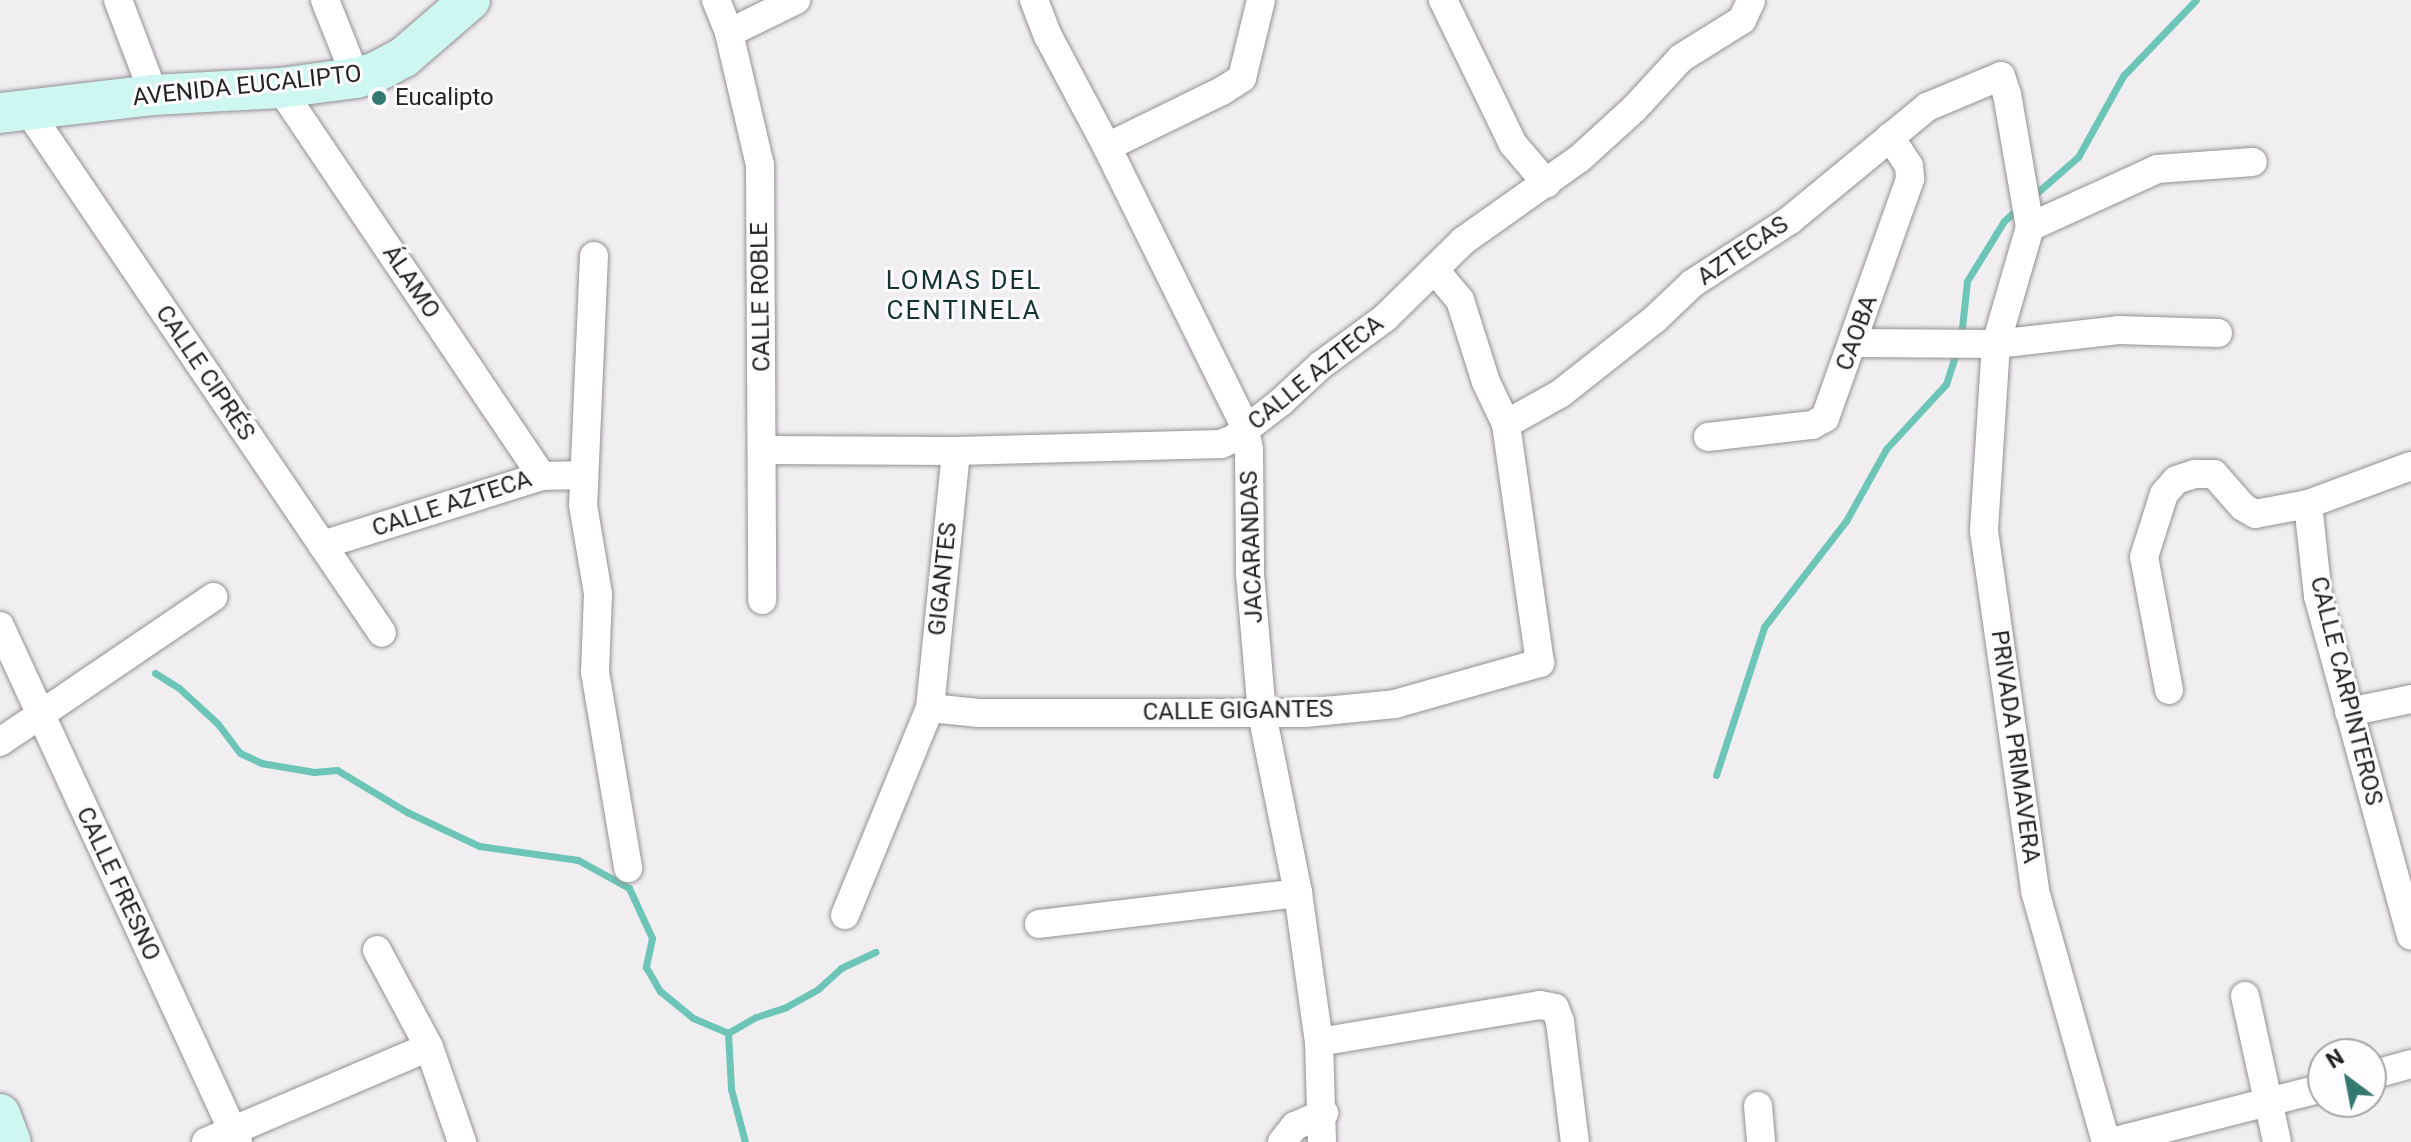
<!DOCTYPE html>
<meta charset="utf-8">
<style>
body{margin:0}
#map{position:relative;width:2411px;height:1142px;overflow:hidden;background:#f1eef2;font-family:Roboto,sans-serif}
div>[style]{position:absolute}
.stream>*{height:7px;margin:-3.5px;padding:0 3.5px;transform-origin:3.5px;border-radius:3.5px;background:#6cc5b6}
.roads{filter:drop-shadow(0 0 2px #939093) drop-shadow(0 0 2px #939093)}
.street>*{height:28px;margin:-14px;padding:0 14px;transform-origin:14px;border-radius:14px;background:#fff}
.secondary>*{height:40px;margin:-20px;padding:0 20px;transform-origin:20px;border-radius:20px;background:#cdf7f0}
.dots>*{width:22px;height:22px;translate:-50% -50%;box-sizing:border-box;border:4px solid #fefcff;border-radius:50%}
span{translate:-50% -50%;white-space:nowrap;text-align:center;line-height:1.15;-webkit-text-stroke:6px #fefcff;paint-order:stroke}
.street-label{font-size:24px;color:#242324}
.poi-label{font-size:24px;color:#242324}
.left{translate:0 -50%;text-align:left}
.neighbourhood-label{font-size:26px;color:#13342f;letter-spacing:2px}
.north{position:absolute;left:2307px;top:1038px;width:80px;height:80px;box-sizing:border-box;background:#fefcff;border:2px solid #a7a5a7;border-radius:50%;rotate:328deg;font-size:22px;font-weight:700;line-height:32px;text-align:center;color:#242324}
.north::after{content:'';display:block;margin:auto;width:28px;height:36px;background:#34796f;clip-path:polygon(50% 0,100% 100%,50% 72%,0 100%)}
</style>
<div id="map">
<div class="stream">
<i style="left:2032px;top:197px;width:61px;rotate:-41deg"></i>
<i style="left:2078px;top:157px;width:93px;rotate:-60.9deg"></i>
<i style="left:2123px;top:76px;width:105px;rotate:-46.2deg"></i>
<i style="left:1961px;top:337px;width:56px;rotate:-83.9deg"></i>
<i style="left:1967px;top:281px;width:70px;rotate:-58.3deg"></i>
<i style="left:2004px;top:221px;width:21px;rotate:-41deg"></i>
<i style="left:155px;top:673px;width:28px;rotate:32deg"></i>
<i style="left:179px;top:688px;width:53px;rotate:42.7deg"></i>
<i style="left:218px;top:724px;width:36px;rotate:53deg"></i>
<i style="left:240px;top:753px;width:23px;rotate:25deg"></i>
<i style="left:261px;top:763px;width:54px;rotate:9.6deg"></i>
<i style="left:314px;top:772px;width:23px;rotate:-5deg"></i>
<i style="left:337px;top:770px;width:82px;rotate:31deg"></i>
<i style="left:407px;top:812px;width:80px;rotate:25.3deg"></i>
<i style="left:479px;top:846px;width:100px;rotate:8deg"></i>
<i style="left:578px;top:860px;width:58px;rotate:28.8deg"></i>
<i style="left:629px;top:888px;width:55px;rotate:65.3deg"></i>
<i style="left:652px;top:938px;width:30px;rotate:102deg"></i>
<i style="left:646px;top:967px;width:28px;rotate:60deg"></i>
<i style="left:660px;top:991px;width:43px;rotate:39.3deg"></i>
<i style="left:693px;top:1018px;width:38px;rotate:23deg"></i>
<i style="left:728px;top:1033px;width:56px;rotate:86.9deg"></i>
<i style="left:731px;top:1089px;width:55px;rotate:75.2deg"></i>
<i style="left:1716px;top:775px;width:156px;rotate:-72deg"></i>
<i style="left:1764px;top:627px;width:134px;rotate:-52.3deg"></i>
<i style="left:1846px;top:521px;width:82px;rotate:-60.9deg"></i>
<i style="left:1886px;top:449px;width:88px;rotate:-47.3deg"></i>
<i style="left:1946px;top:384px;width:38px;rotate:-72deg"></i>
<i style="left:728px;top:1033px;width:32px;rotate:-30deg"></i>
<i style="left:756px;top:1017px;width:32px;rotate:-18deg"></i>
<i style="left:786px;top:1007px;width:37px;rotate:-29deg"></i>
<i style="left:818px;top:989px;width:31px;rotate:-42deg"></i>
<i style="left:841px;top:968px;width:38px;rotate:-25deg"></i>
</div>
<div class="roads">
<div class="street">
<i style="left:118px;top:0;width:102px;rotate:69.2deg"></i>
<i style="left:325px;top:0;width:84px;rotate:68.3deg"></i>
<i style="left:716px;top:0;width:35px;rotate:68deg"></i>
<i style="left:729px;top:33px;width:136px;rotate:76.8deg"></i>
<i style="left:760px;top:165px;width:435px;rotate:89.7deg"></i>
<i style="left:1034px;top:0;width:39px;rotate:69deg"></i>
<i style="left:1048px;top:36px;width:126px;rotate:62deg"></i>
<i style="left:1107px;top:147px;width:309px;rotate:63.7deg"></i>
<i style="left:1244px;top:424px;width:26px;rotate:79deg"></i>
<i style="left:1249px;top:450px;width:124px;rotate:89.5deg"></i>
<i style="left:1250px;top:574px;width:141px;rotate:85.1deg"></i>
<i style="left:1262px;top:714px;width:183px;rotate:78.6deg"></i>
<i style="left:1298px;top:893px;width:150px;rotate:82deg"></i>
<i style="left:1319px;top:1042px;width:100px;rotate:88.3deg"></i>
<i style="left:1443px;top:0;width:160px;rotate:64.1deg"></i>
<i style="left:1513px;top:144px;width:52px;rotate:49.6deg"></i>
<i style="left:729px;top:33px;width:75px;rotate:-26.2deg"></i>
<i style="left:280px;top:88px;width:468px;rotate:56deg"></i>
<i style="left:29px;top:112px;width:629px;rotate:55.88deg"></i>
<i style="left:1107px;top:147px;width:128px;rotate:-26deg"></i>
<i style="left:1222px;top:91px;width:24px;rotate:-33deg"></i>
<i style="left:1242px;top:78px;width:80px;rotate:-76.3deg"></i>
<i style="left:2030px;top:227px;width:140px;rotate:-24.5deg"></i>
<i style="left:2157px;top:169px;width:96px;rotate:-4.2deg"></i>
<i style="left:594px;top:256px;width:249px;rotate:92.5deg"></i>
<i style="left:583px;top:505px;width:90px;rotate:80.4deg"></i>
<i style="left:598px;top:594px;width:78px;rotate:92.2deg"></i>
<i style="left:595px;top:672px;width:199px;rotate:80.4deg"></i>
<i style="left:1854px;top:343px;width:142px;rotate:0.4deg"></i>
<i style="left:1996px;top:344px;width:123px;rotate:-6.5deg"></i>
<i style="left:2118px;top:330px;width:100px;rotate:1.7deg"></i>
<i style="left:1506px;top:424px;width:62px;rotate:-29.1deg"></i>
<i style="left:1560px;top:394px;width:121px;rotate:-38.3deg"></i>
<i style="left:1655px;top:319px;width:52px;rotate:-43.5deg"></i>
<i style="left:1693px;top:283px;width:116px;rotate:-33deg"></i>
<i style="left:1790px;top:220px;width:178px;rotate:-39.5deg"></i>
<i style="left:1927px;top:107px;width:80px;rotate:-22.7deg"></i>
<i style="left:2001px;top:76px;width:19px;rotate:72deg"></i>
<i style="left:2007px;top:94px;width:135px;rotate:80.2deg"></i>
<i style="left:2030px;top:227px;width:122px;rotate:106.2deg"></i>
<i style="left:1996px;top:344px;width:187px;rotate:93.7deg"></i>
<i style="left:1984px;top:531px;width:364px;rotate:81.9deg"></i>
<i style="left:2035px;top:891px;width:261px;rotate:74.2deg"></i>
<i style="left:1708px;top:437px;width:105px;rotate:-6.6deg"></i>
<i style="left:1812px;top:425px;width:15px;rotate:-28deg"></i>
<i style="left:1825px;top:418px;width:254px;rotate:-70.4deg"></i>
<i style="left:1910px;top:179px;width:13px;rotate:-94deg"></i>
<i style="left:1909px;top:166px;width:35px;rotate:-123deg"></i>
<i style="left:762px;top:450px;width:194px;rotate:0.3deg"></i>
<i style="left:956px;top:451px;width:265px;rotate:-1.5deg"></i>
<i style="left:1221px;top:444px;width:13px;rotate:-23deg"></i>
<i style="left:1233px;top:439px;width:61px;rotate:-37.6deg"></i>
<i style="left:1281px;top:402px;width:54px;rotate:-42.8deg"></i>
<i style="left:1321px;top:365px;width:79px;rotate:-36.3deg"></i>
<i style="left:1385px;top:318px;width:110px;rotate:-44.6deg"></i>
<i style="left:1463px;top:241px;width:142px;rotate:-35.3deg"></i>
<i style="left:1579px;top:159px;width:74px;rotate:-42.3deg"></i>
<i style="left:1634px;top:109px;width:69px;rotate:-47.3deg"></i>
<i style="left:1681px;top:58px;width:72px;rotate:-31.9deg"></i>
<i style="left:1742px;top:20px;width:21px;rotate:-65deg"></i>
<i style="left:2411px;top:466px;width:110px;rotate:159.7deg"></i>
<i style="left:2308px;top:504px;width:93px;rotate:83.8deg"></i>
<i style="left:2318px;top:596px;width:352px;rotate:74.7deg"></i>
<i style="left:322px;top:545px;width:231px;rotate:-17.4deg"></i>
<i style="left:542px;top:476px;width:42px;rotate:-1.4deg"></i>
<i style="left:0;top:626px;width:568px;rotate:65.24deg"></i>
<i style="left:2169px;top:690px;width:135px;rotate:-100.6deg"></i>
<i style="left:2144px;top:557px;width:66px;rotate:-72.4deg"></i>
<i style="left:2164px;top:494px;width:18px;rotate:-49deg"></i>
<i style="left:2176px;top:480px;width:20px;rotate:-18deg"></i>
<i style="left:2195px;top:474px;width:19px"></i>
<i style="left:2214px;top:474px;width:44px;rotate:48.7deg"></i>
<i style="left:2243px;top:507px;width:14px;rotate:30deg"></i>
<i style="left:2255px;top:514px;width:54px;rotate:-10.7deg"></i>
<i style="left:930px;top:708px;width:49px;rotate:5.8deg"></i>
<i style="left:979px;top:713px;width:326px"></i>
<i style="left:1305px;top:713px;width:90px;rotate:-5.7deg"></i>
<i style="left:1395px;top:704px;width:151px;rotate:-15.8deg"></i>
<i style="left:1540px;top:663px;width:241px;rotate:-98.1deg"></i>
<i style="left:1506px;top:424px;width:47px;rotate:-115.5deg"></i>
<i style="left:1486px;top:382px;width:86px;rotate:-107.6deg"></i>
<i style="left:1460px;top:300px;width:40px;rotate:-130deg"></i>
<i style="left:2349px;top:712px;width:63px;rotate:-11.8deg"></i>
<i style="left:0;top:742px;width:258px;rotate:-34.2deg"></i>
<i style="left:845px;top:915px;width:224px;rotate:-67.7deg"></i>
<i style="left:930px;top:708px;width:258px;rotate:-84.2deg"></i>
<i style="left:1039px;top:924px;width:261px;rotate:-6.8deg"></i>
<i style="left:377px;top:950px;width:110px;rotate:61.8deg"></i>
<i style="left:429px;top:1047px;width:101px;rotate:70.8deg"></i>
<i style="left:2245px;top:996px;width:149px;rotate:77.6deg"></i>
<i style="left:1319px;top:1042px;width:224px;rotate:-9.5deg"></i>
<i style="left:1540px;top:1005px;width:15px;rotate:11deg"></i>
<i style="left:1555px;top:1008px;width:15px;rotate:70deg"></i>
<i style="left:1560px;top:1022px;width:121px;rotate:82.9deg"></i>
<i style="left:2371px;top:1075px;width:41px;rotate:-15.4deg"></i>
<i style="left:1758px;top:1106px;width:36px;rotate:85deg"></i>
<i style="left:206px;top:1142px;width:242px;rotate:-23.1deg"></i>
<i style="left:1282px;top:1142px;width:21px;rotate:-51deg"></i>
<i style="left:1295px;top:1126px;width:32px;rotate:-24deg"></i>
<i style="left:2111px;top:1142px;width:219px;rotate:-14.3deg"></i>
</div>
<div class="secondary">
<i style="left:0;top:113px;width:155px;rotate:-6.7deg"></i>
<i style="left:154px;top:95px;width:126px;rotate:-3.2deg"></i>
<i style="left:280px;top:88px;width:77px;rotate:-7.5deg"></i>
<i style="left:356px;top:78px;width:19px;rotate:-16deg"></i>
<i style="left:374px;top:73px;width:34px;rotate:-28deg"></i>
<i style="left:404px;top:57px;width:87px;rotate:-40.8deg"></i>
<i style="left:0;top:1114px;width:30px;rotate:69deg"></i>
</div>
</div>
<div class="dots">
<i style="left:379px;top:98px;background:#34796f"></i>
</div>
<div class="street-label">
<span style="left:247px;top:86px;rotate:-6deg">AVENIDA EUCALIPTO</span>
<span style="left:1743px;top:251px;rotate:-34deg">AZTECAS</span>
<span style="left:411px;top:282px;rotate:56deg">ÁLAMO</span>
<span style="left:761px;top:297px;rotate:-91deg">CALLE ROBLE</span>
<span style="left:1857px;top:333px;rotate:-70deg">CAOBA</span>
<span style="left:205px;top:373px;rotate:56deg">CALLE CIPRÉS</span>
<span style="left:1316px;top:373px;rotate:-39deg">CALLE AZTECA</span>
<span style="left:452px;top:504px;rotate:-18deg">CALLE AZTECA</span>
<span style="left:1252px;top:547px;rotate:-92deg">JACARANDAS</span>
<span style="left:943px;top:579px;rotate:-84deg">GIGANTES</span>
<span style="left:2346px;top:691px;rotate:76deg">CALLE CARPINTEROS</span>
<span style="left:1238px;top:711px;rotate:-1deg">CALLE GIGANTES</span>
<span style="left:2015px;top:747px;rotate:82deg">PRIVADA PRIMAVERA</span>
<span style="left:118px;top:884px;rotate:65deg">CALLE FRESNO</span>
</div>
<div class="poi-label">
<span class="left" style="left:395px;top:98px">Eucalipto</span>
</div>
<div class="neighbourhood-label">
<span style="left:964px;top:296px">LOMAS DEL<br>CENTINELA</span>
</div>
<div class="north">N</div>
</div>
